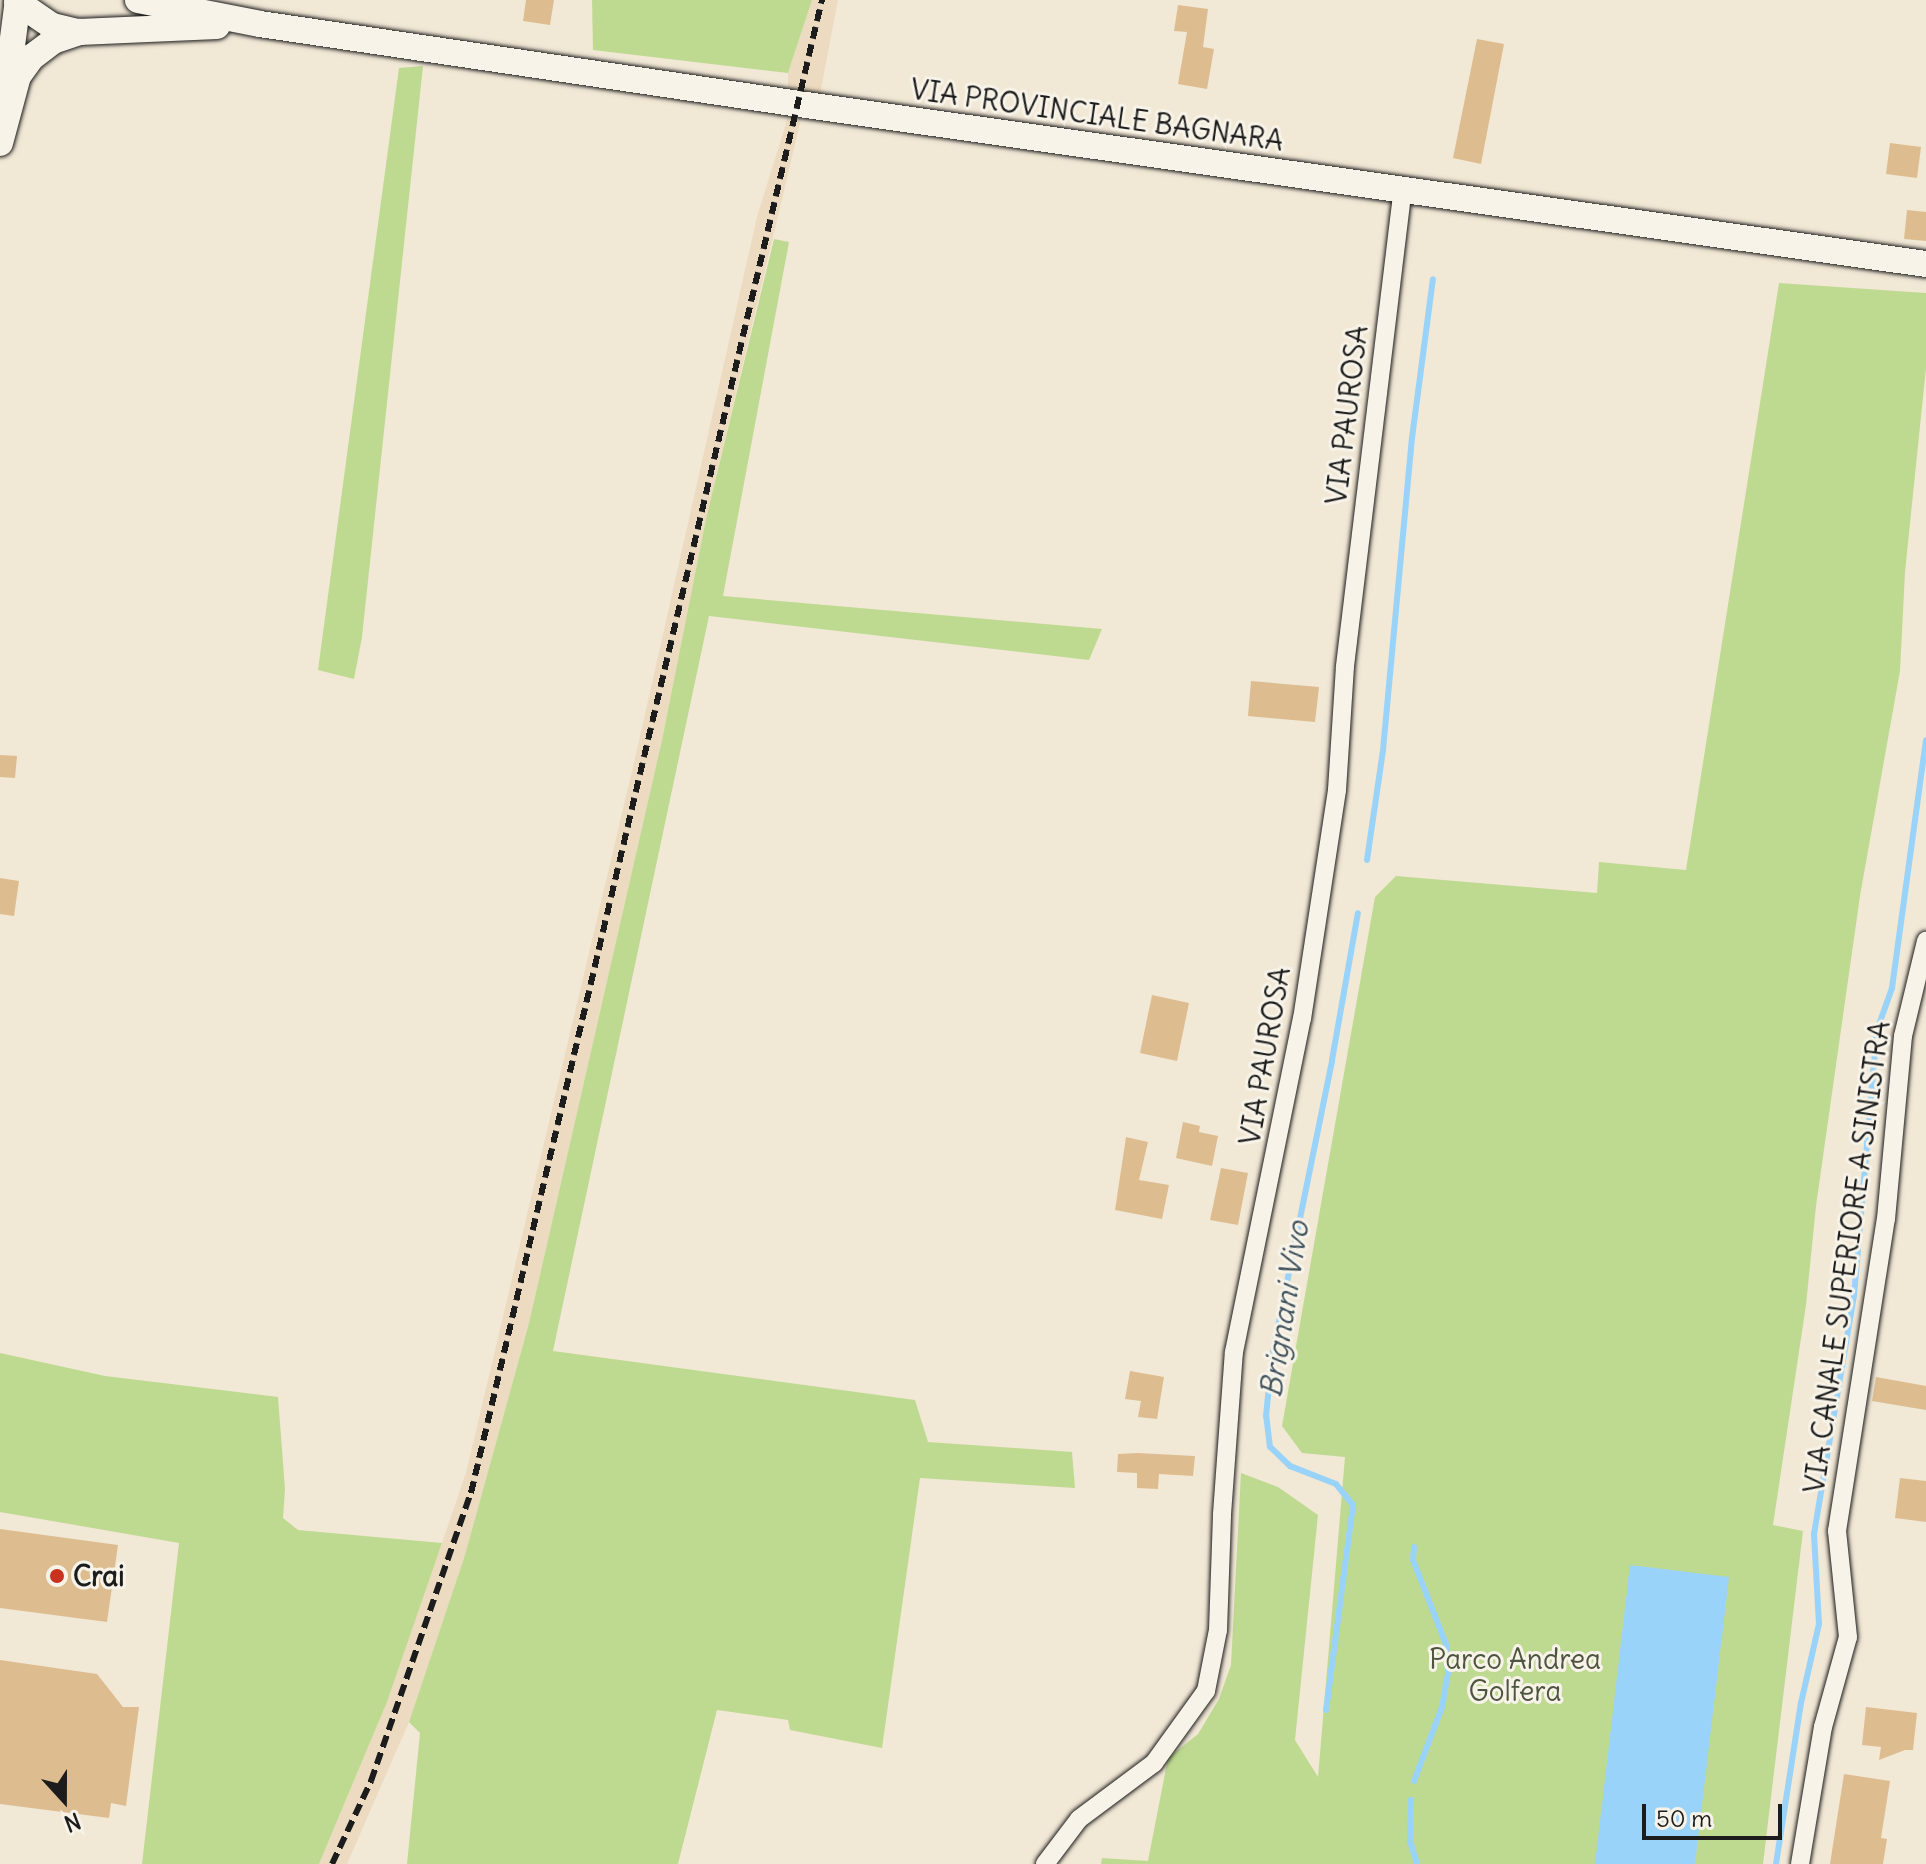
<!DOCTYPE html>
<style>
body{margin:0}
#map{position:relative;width:1926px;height:1864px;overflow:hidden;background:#f2e8d6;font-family:Delius,sans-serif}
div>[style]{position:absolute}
.built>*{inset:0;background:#ecdbc1}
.green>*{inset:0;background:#beda91}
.water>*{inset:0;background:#99d3f9}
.stream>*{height:6px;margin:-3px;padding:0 3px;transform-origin:3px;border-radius:3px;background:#99d3f9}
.building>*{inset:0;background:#ddbd90}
.roads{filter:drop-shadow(0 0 2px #1c1c1c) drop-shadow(0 0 2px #1c1c1c)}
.street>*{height:18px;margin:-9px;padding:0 9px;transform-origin:9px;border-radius:9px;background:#f7f3e8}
.secondary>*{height:26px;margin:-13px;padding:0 13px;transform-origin:13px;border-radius:13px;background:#f7f3e8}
.rail>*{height:6px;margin-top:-3px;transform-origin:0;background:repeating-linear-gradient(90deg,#1c1c1c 0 12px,transparent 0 18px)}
.dots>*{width:22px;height:22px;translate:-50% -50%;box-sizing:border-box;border:4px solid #f7f3e8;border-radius:50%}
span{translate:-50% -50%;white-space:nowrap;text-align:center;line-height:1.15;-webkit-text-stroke:6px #f7f3e8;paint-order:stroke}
.street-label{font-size:28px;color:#1c1c1c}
.poi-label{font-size:28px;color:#1c1c1c;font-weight:700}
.left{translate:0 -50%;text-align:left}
.park-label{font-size:28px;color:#4d553f}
.water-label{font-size:30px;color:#42535e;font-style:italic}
.north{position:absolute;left:24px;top:1760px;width:80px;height:80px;-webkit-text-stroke:6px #f7f3e8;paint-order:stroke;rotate:159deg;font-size:22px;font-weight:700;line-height:32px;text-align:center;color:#1c1c1c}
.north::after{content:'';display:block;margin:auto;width:28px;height:36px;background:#1c1c1c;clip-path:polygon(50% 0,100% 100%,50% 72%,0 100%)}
.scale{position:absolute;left:1642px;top:1804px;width:140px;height:36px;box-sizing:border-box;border:4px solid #1c1c1c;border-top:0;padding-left:10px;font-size:24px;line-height:28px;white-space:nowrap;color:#1c1c1c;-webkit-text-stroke:6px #f7f3e8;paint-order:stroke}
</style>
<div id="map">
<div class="built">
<i style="clip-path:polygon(812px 0,838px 0,820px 94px,788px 93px,788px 73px)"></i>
<i style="clip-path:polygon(788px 117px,801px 119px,706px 519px,662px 740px,529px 1323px,465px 1555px,409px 1722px,347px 1864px,319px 1864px,387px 1702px,466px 1473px,636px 754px,757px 217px)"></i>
</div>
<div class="green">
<i style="clip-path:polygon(592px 0,812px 0,788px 73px,593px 50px)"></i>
<i style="clip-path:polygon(423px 66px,362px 637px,354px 679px,318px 670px,399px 68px)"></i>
<i style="clip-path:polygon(774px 239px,789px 242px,723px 596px,1102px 629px,1089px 660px,709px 616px,553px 1351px,915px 1400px,928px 1442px,1072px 1452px,1075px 1488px,920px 1478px,882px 1748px,790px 1730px,788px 1720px,717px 1710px,678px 1864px,407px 1864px,420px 1733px,409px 1722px,465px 1555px,529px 1323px,662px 740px,706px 519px)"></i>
<i style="clip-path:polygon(1779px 283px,1926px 293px,1926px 368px,1905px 572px,1900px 671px,1860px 896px,1816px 1206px,1806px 1305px,1773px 1525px,1803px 1531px,1763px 1864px,1101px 1864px,1102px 1858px,1148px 1861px,1168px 1758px,1198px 1734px,1219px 1699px,1231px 1665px,1241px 1473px,1278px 1487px,1318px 1515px,1295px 1740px,1318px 1777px,1345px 1457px,1302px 1453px,1282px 1426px,1375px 897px,1396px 876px,1597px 893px,1599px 862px,1686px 870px)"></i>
<i style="clip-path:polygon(0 1353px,105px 1376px,278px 1397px,285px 1489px,283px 1518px,298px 1530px,442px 1543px,387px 1702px,319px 1864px,142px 1864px,179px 1543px,0 1512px)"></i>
</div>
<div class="water">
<i style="clip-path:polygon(1630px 1565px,1729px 1577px,1695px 1864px,1595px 1864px)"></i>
</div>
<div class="stream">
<i style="left:1367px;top:860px;width:111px;rotate:-81.7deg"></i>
<i style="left:1383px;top:750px;width:313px;rotate:-84.7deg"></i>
<i style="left:1412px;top:438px;width:160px;rotate:-82.5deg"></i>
<i style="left:1414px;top:1547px;width:13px;rotate:94deg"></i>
<i style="left:1413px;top:1560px;width:90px;rotate:68.6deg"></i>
<i style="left:1446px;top:1644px;width:29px;rotate:86deg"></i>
<i style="left:1448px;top:1673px;width:35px;rotate:100deg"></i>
<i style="left:1442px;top:1707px;width:79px;rotate:110.7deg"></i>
<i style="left:1326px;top:1710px;width:207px;rotate:-82.5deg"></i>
<i style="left:1353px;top:1505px;width:27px;rotate:-129deg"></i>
<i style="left:1336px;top:1484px;width:49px;rotate:-158.6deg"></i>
<i style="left:1290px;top:1466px;width:28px;rotate:-136deg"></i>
<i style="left:1270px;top:1447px;width:31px;rotate:-97deg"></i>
<i style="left:1266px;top:1416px;width:60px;rotate:-84.3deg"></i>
<i style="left:1272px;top:1356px;width:302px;rotate:-78.5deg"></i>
<i style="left:1332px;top:1060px;width:149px;rotate:-80deg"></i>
<i style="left:1411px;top:1800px;width:41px;rotate:91.4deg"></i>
<i style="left:1410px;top:1841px;width:24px;rotate:73deg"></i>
<i style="left:1776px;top:1864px;width:163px;rotate:-81.2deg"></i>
<i style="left:1801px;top:1703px;width:81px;rotate:-77.2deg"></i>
<i style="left:1819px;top:1624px;width:90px;rotate:-93.2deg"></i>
<i style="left:1814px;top:1534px;width:241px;rotate:-80.5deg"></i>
<i style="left:1854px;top:1296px;width:267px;rotate:-85.1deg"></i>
<i style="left:1877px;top:1030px;width:45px;rotate:-70.3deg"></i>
<i style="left:1892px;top:988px;width:250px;rotate:-82.2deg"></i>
</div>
<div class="building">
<i style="clip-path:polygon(526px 0,554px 0,550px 25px,523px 21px)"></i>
<i style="clip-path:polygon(1178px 5px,1208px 9px,1203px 47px,1214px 49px,1207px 89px,1178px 84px,1187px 32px,1174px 31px)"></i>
<i style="clip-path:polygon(1477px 39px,1504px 44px,1481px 164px,1453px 158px)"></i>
<i style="clip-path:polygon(1890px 143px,1921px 147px,1917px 178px,1886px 174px)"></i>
<i style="clip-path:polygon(1907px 210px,1926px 212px,1926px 241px,1904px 239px)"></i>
<i style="clip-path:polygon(1251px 681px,1319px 687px,1315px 722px,1248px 716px)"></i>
<i style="clip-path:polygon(0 755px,17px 756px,15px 778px,0 777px)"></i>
<i style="clip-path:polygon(0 878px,19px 881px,14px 916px,0 914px)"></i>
<i style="clip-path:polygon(1152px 995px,1189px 1003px,1177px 1061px,1140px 1053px)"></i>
<i style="clip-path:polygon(1183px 1122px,1200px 1126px,1199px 1132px,1218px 1136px,1212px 1166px,1176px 1158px)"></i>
<i style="clip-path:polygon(1126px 1137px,1148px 1142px,1139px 1180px,1169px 1185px,1162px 1219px,1115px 1210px)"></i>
<i style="clip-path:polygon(1221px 1168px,1248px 1173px,1238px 1225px,1210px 1220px)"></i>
<i style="clip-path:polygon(1130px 1371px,1164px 1377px,1157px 1419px,1138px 1417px,1141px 1401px,1125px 1399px)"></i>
<i style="clip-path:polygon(1876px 1377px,1926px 1386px,1926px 1410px,1872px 1401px)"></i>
<i style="clip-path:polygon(1138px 1453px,1195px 1456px,1193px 1476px,1159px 1474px,1158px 1489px,1137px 1488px,1137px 1473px,1117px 1472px,1118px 1454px)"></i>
<i style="clip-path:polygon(1900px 1478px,1926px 1481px,1926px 1522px,1895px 1518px)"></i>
<i style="clip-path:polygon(0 1529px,118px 1545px,107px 1622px,0 1608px)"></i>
<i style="clip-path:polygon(0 1660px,97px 1674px,123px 1707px,139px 1707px,126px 1806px,111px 1803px,109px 1818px,0 1804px)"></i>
<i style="clip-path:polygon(1866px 1707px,1917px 1713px,1913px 1750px,1905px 1750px,1879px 1760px,1881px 1747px,1862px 1745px)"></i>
<i style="clip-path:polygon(1844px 1774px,1890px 1781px,1881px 1838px,1887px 1839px,1883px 1864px,1830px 1864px)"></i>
</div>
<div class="roads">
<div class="street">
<i style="left:1045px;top:1864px;width:56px;rotate:-52.9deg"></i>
<i style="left:1079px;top:1819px;width:94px;rotate:-36.7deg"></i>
<i style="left:1154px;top:1763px;width:89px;rotate:-54.2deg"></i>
<i style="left:1206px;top:1691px;width:62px;rotate:-78.9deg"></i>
<i style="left:1218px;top:1630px;width:116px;rotate:-88deg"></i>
<i style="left:1222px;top:1514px;width:162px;rotate:-85.8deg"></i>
<i style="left:1234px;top:1352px;width:340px;rotate:-78.5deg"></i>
<i style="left:1302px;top:1019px;width:232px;rotate:-81.3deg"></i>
<i style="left:1337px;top:790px;width:124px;rotate:-86.3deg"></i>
<i style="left:1345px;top:666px;width:477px;rotate:-83.1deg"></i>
<i style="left:1800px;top:1864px;width:139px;rotate:-80.5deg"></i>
<i style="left:1823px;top:1727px;width:93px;rotate:-74.5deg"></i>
<i style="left:1848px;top:1637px;width:107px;rotate:-95.9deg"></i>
<i style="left:1837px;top:1531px;width:316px;rotate:-81.1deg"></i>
<i style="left:1886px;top:1219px;width:184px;rotate:-84.7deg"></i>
<i style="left:1903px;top:1036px;width:98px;rotate:-76.4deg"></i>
</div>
<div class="secondary">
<i style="left:138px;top:0;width:124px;rotate:11.1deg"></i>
<i style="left:260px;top:24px;width:545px;rotate:8.44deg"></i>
<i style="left:799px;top:104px;width:1138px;rotate:8.08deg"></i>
<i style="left:17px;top:2px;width:42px;rotate:34.4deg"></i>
<i style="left:52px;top:26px;width:28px;rotate:13deg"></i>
<i style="left:79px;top:32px;width:138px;rotate:-2.5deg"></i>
<i style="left:6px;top:92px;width:93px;rotate:-82.6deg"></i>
<i style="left:0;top:143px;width:69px;rotate:-75deg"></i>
<i style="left:18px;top:76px;width:24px;rotate:-54deg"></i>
<i style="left:32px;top:57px;width:26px;rotate:-37deg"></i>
<i style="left:53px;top:41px;width:28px;rotate:-19deg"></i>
</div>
</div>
<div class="rail">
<i style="left:332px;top:1864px;width:92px;rotate:-64.8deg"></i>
<i style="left:371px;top:1781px;width:305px;rotate:-70.9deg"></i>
<i style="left:471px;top:1493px;width:1534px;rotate:-76.77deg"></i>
</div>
<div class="dots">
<i style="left:57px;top:1576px;background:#c8321e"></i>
</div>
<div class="street-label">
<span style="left:1097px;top:115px;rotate:8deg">VIA PROVINCIALE BAGNARA</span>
<span style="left:1347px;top:415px;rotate:-83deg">VIA PAUROSA</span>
<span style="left:1265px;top:1056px;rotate:-80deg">VIA PAUROSA</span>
<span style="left:1847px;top:1257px;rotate:-82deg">VIA CANALE SUPERIORE A SINISTRA</span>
</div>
<div class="poi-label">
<span class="left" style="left:73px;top:1576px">Crai</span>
</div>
<div class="park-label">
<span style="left:1515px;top:1675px">Parco Andrea<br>Golfera</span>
</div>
<div class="water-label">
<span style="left:1284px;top:1309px;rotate:-81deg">Brignani Vivo</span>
</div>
<div class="north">N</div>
<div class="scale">50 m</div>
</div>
